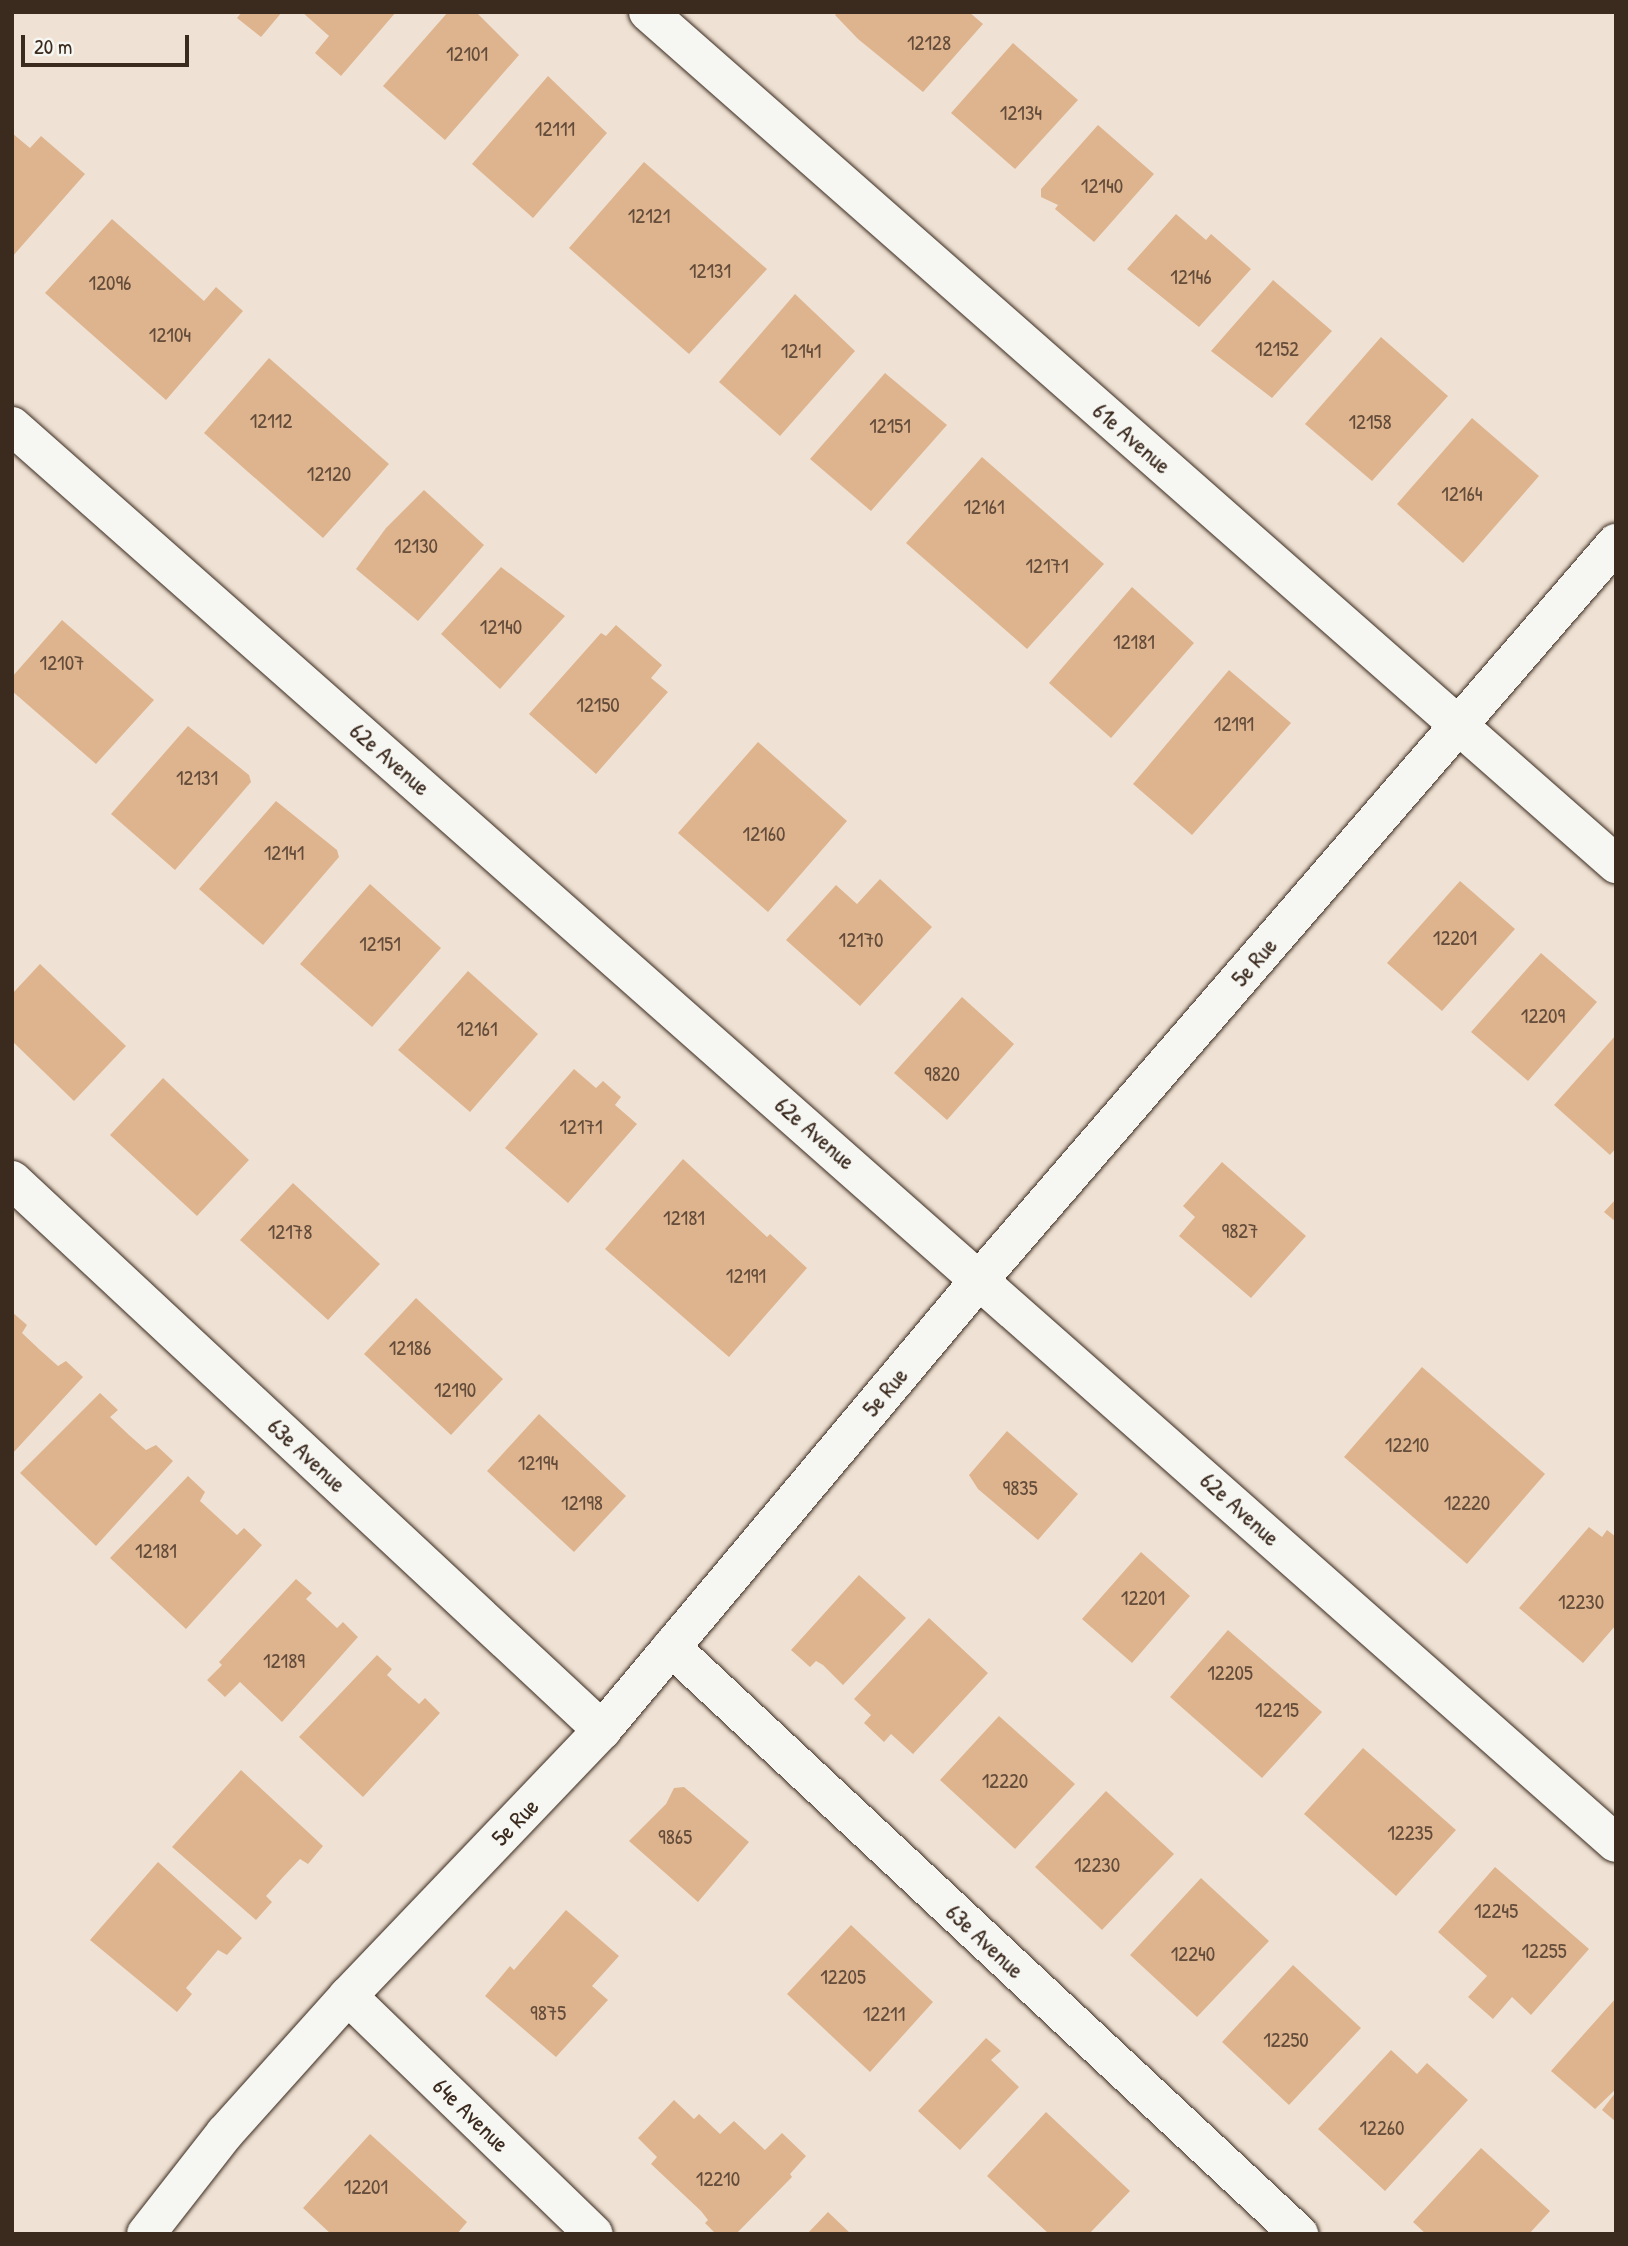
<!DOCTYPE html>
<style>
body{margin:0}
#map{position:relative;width:1628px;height:2246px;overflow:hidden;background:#efe2d4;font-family:"Patrick Hand",sans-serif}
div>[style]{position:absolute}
.building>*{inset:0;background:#deb48f}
.roads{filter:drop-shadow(0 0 2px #3b2a1e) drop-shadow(0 0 2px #3b2a1e)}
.street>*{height:38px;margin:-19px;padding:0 19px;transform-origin:19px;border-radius:19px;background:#f6f6f2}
span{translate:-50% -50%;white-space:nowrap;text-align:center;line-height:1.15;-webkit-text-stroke:6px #f6f6f2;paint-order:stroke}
.number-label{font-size:21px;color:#644c3a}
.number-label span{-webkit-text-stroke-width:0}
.street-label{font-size:24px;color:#3b2a1e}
.frame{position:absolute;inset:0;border:14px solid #3b2a1e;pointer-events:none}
.scale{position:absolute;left:21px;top:35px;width:168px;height:32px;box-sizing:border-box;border:4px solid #3b2a1e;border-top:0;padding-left:9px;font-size:21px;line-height:24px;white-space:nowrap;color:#3b2a1e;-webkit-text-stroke:5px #f6f6f2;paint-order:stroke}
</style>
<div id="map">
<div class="building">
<i style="clip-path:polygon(242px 12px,282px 12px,261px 37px,237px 18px)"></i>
<i style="clip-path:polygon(302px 12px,396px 12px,341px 76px,315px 53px,329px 36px)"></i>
<i style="clip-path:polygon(448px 12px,476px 12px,519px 55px,445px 140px,383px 86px)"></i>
<i style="clip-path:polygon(838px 12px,969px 12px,983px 24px,923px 92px,858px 39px,835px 15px)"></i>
<i style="clip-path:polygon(1013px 43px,1078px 100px,1015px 169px,951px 113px)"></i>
<i style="clip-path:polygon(548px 76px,607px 133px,533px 218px,472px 164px)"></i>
<i style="clip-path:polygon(1098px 125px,1154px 174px,1094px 242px,1055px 209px,1058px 205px,1041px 197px,1041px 189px)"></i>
<i style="clip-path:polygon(12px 133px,30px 148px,41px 136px,85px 174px,12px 257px)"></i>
<i style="clip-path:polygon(644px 162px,767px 269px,689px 354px,569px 248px)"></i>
<i style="clip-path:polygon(1176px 214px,1206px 240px,1211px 234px,1251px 269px,1199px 327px,1127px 269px)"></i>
<i style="clip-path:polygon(112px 219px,204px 301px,216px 287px,243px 311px,166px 400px,45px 293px)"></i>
<i style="clip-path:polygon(1273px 280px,1332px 331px,1272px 398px,1211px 351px)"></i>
<i style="clip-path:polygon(795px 294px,855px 351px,780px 436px,719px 382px)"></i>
<i style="clip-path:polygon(1381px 337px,1448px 396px,1372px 481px,1305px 424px)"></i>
<i style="clip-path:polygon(269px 358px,389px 464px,323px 538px,204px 433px)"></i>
<i style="clip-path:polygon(885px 373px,947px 425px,871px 511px,810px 459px)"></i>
<i style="clip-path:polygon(1472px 418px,1539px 476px,1463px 563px,1397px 504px)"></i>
<i style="clip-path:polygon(982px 457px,1104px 564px,1027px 649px,906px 543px)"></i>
<i style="clip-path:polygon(424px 490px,484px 545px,418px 621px,356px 569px,386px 528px)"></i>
<i style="clip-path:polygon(501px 567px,565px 616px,500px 689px,441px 634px)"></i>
<i style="clip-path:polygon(1132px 587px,1194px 643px,1111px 738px,1049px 683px)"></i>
<i style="clip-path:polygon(62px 620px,154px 700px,96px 764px,12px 691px,12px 677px)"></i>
<i style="clip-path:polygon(616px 625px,662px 665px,651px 678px,668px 692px,596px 774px,529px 714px,601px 633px,606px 636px)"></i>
<i style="clip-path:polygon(1229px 670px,1291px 723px,1192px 835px,1133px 784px)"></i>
<i style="clip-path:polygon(188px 726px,249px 775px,251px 782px,175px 870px,111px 814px)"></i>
<i style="clip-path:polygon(758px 742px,847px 821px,768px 912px,678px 833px)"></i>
<i style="clip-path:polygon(276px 801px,337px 850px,339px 857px,263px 945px,199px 889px)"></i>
<i style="clip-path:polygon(880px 879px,932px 927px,860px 1006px,786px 940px,836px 885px,857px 904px)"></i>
<i style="clip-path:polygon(1460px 881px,1515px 929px,1442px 1011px,1387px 963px)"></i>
<i style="clip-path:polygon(370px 884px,441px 948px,372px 1027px,300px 964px)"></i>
<i style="clip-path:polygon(1541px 953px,1597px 1002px,1528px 1081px,1471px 1032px)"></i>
<i style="clip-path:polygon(40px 964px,126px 1046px,74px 1101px,12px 1041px,12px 994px)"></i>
<i style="clip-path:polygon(468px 971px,538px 1034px,470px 1112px,398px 1050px)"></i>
<i style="clip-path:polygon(962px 997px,1014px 1044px,947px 1120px,894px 1073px)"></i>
<i style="clip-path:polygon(1616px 1035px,1616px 1148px,1610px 1155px,1554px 1105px)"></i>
<i style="clip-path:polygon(574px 1069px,596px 1088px,603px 1081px,621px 1097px,615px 1105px,637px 1124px,568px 1203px,505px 1148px)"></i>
<i style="clip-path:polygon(163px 1078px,249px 1160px,197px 1216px,110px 1135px)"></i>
<i style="clip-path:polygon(683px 1159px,767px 1237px,770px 1234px,807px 1268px,729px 1357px,605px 1249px)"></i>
<i style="clip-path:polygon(1222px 1162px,1306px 1236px,1251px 1298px,1179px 1236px,1195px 1217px,1183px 1206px)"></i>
<i style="clip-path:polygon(293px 1183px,380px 1264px,328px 1320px,240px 1240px)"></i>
<i style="clip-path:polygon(1616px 1199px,1616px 1222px,1604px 1212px)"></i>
<i style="clip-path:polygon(416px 1298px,503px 1379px,451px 1435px,364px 1354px)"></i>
<i style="clip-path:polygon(12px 1312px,27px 1325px,22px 1333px,40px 1350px,58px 1366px,66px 1361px,83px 1377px,12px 1454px)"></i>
<i style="clip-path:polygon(1422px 1367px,1545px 1474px,1467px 1564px,1344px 1457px)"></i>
<i style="clip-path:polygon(100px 1393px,118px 1410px,110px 1417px,129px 1435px,146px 1450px,156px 1445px,173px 1461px,96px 1546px,20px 1473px)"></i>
<i style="clip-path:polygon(539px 1414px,626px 1496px,574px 1552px,487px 1471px)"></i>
<i style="clip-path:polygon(1007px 1431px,1078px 1494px,1038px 1540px,978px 1489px,969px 1475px)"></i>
<i style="clip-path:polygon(188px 1476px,205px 1492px,200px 1501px,237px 1535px,244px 1528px,262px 1545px,186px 1629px,110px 1558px)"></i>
<i style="clip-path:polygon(1589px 1527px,1602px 1537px,1607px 1530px,1616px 1537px,1616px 1625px,1583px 1663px,1519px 1608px)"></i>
<i style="clip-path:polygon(1141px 1552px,1190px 1596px,1132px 1663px,1082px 1619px)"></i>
<i style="clip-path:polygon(859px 1575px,906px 1618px,843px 1685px,823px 1665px,816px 1661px,810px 1667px,791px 1650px)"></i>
<i style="clip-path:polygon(296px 1579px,312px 1593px,306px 1599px,322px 1614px,337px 1628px,343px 1622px,358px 1637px,282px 1722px,240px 1682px,225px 1697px,207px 1680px,222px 1665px,219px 1662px)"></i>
<i style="clip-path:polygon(929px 1618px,988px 1673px,913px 1754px,891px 1734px,884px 1742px,864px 1723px,871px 1715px,854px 1699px)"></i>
<i style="clip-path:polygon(1228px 1630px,1322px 1712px,1262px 1778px,1170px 1697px)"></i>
<i style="clip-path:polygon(377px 1655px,392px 1669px,387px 1675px,402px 1689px,419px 1704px,425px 1698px,440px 1713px,363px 1797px,299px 1737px)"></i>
<i style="clip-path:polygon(999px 1716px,1075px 1784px,1015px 1849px,940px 1780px)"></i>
<i style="clip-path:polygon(1363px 1748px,1456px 1830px,1396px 1896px,1304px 1814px)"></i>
<i style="clip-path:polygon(241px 1770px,323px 1846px,308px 1864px,300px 1859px,284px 1876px,266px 1896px,272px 1902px,256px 1920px,172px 1847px)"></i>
<i style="clip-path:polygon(684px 1787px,749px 1842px,698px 1902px,629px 1841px,666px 1804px,674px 1788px)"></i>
<i style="clip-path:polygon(1106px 1791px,1174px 1854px,1102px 1930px,1035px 1867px)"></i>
<i style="clip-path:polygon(158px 1862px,242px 1938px,227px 1955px,218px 1950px,186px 1988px,192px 1994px,177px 2012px,90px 1940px)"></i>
<i style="clip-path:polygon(1495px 1867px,1589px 1949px,1531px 2015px,1512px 1997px,1493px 2019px,1468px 1997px,1487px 1976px,1438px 1932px)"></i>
<i style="clip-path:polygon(1201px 1878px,1269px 1941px,1197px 2017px,1130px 1955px)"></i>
<i style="clip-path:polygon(566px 1910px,619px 1956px,592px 1986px,608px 2000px,556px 2057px,485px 1996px,510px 1966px,514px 1970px)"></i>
<i style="clip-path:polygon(851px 1925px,933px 2002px,870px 2072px,787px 1994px)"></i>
<i style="clip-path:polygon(1293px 1965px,1361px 2028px,1289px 2105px,1222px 2042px)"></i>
<i style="clip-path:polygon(1616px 1998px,1616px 2089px,1595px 2109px,1551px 2071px)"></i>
<i style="clip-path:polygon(986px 2038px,1001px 2051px,991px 2060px,1019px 2087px,960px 2150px,918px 2111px)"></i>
<i style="clip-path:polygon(1391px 2050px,1417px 2074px,1427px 2063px,1468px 2100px,1385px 2191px,1318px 2129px)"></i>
<i style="clip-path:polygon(1616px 2092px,1616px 2122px,1602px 2110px)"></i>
<i style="clip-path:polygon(674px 2100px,694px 2119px,699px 2114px,720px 2134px,734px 2121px,765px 2150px,782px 2133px,806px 2156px,790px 2174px,792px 2177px,736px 2234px,716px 2234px,705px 2223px,708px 2220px,701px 2211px,651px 2164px,657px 2157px,638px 2138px)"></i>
<i style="clip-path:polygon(1046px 2112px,1130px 2191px,1089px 2234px,1049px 2234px,987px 2176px)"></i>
<i style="clip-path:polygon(370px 2134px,467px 2222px,457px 2234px,331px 2234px,303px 2208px)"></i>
<i style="clip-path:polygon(1481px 2148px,1550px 2211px,1529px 2234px,1426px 2234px,1413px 2222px)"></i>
<i style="clip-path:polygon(828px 2212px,851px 2234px,807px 2234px)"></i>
</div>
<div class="roads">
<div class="street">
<i style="left:648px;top:12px;width:1290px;rotate:41.35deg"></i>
<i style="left:12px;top:426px;width:2140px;rotate:41.46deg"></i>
<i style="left:12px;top:1180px;width:807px;rotate:42.99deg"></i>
<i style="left:671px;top:1647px;width:860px;rotate:43.07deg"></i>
<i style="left:348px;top:1996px;width:342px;rotate:44.1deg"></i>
<i style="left:146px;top:2234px;width:128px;rotate:-52deg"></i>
<i style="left:225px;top:2133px;width:184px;rotate:-48.1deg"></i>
<i style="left:348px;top:1996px;width:368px;rotate:-46.3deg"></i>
<i style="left:602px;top:1730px;width:588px;rotate:-50.03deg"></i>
<i style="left:980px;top:1279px;width:973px;rotate:-49.17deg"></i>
</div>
</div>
<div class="number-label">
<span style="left:929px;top:43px">12128</span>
<span style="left:467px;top:54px">12101</span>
<span style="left:1021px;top:113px">12134</span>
<span style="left:555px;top:129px">12111</span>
<span style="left:1102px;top:186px">12140</span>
<span style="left:649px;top:216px">12121</span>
<span style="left:710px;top:271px">12131</span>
<span style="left:1191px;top:277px">12146</span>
<span style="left:110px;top:283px">12096</span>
<span style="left:170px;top:335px">12104</span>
<span style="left:1277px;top:349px">12152</span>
<span style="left:801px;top:351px">12141</span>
<span style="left:271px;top:421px">12112</span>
<span style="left:1370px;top:422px">12158</span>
<span style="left:890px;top:426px">12151</span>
<span style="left:329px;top:474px">12120</span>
<span style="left:1462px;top:494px">12164</span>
<span style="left:984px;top:507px">12161</span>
<span style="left:416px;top:546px">12130</span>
<span style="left:1047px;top:566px">12171</span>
<span style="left:501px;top:627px">12140</span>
<span style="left:1134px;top:642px">12181</span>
<span style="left:62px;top:663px">12107</span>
<span style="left:598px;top:705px">12150</span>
<span style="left:1234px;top:724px">12191</span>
<span style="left:197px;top:778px">12131</span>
<span style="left:764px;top:834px">12160</span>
<span style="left:284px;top:853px">12141</span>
<span style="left:1455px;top:938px">12201</span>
<span style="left:861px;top:940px">12170</span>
<span style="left:380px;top:944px">12151</span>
<span style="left:1543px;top:1016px">12209</span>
<span style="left:477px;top:1029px">12161</span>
<span style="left:942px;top:1074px">9820</span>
<span style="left:581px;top:1127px">12171</span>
<span style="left:684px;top:1218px">12181</span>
<span style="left:1240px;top:1231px">9827</span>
<span style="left:290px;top:1232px">12178</span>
<span style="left:746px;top:1276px">12191</span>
<span style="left:410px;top:1348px">12186</span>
<span style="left:455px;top:1390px">12190</span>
<span style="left:1407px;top:1445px">12210</span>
<span style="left:538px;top:1463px">12194</span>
<span style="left:1020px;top:1488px">9835</span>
<span style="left:582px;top:1503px">12198</span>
<span style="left:1467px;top:1503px">12220</span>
<span style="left:156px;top:1551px">12181</span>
<span style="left:1143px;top:1598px">12201</span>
<span style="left:1581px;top:1602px">12230</span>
<span style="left:284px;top:1661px">12189</span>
<span style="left:1230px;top:1673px">12205</span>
<span style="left:1277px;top:1710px">12215</span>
<span style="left:1005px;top:1781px">12220</span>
<span style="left:1410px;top:1833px">12235</span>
<span style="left:675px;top:1837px">9865</span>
<span style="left:1097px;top:1865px">12230</span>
<span style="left:1496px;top:1911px">12245</span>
<span style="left:1544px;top:1951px">12255</span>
<span style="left:1193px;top:1954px">12240</span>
<span style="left:843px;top:1977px">12205</span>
<span style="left:548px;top:2013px">9875</span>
<span style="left:884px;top:2014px">12211</span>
<span style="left:1286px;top:2040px">12250</span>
<span style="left:1382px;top:2128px">12260</span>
<span style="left:718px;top:2179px">12210</span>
<span style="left:366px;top:2187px">12201</span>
</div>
<div class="street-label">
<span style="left:1132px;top:438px;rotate:41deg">61e Avenue</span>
<span style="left:390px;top:759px;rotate:41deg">62e Avenue</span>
<span style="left:1254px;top:962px;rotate:-49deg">5e Rue</span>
<span style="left:815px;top:1133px;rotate:41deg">62e Avenue</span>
<span style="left:885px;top:1392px;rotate:-50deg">5e Rue</span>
<span style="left:307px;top:1455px;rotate:43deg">63e Avenue</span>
<span style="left:1240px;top:1509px;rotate:42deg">62e Avenue</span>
<span style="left:515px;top:1822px;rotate:-46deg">5e Rue</span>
<span style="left:985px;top:1941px;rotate:43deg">63e Avenue</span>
<span style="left:471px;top:2115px;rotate:44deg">64e Avenue</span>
</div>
<div class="frame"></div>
<div class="scale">20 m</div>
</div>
